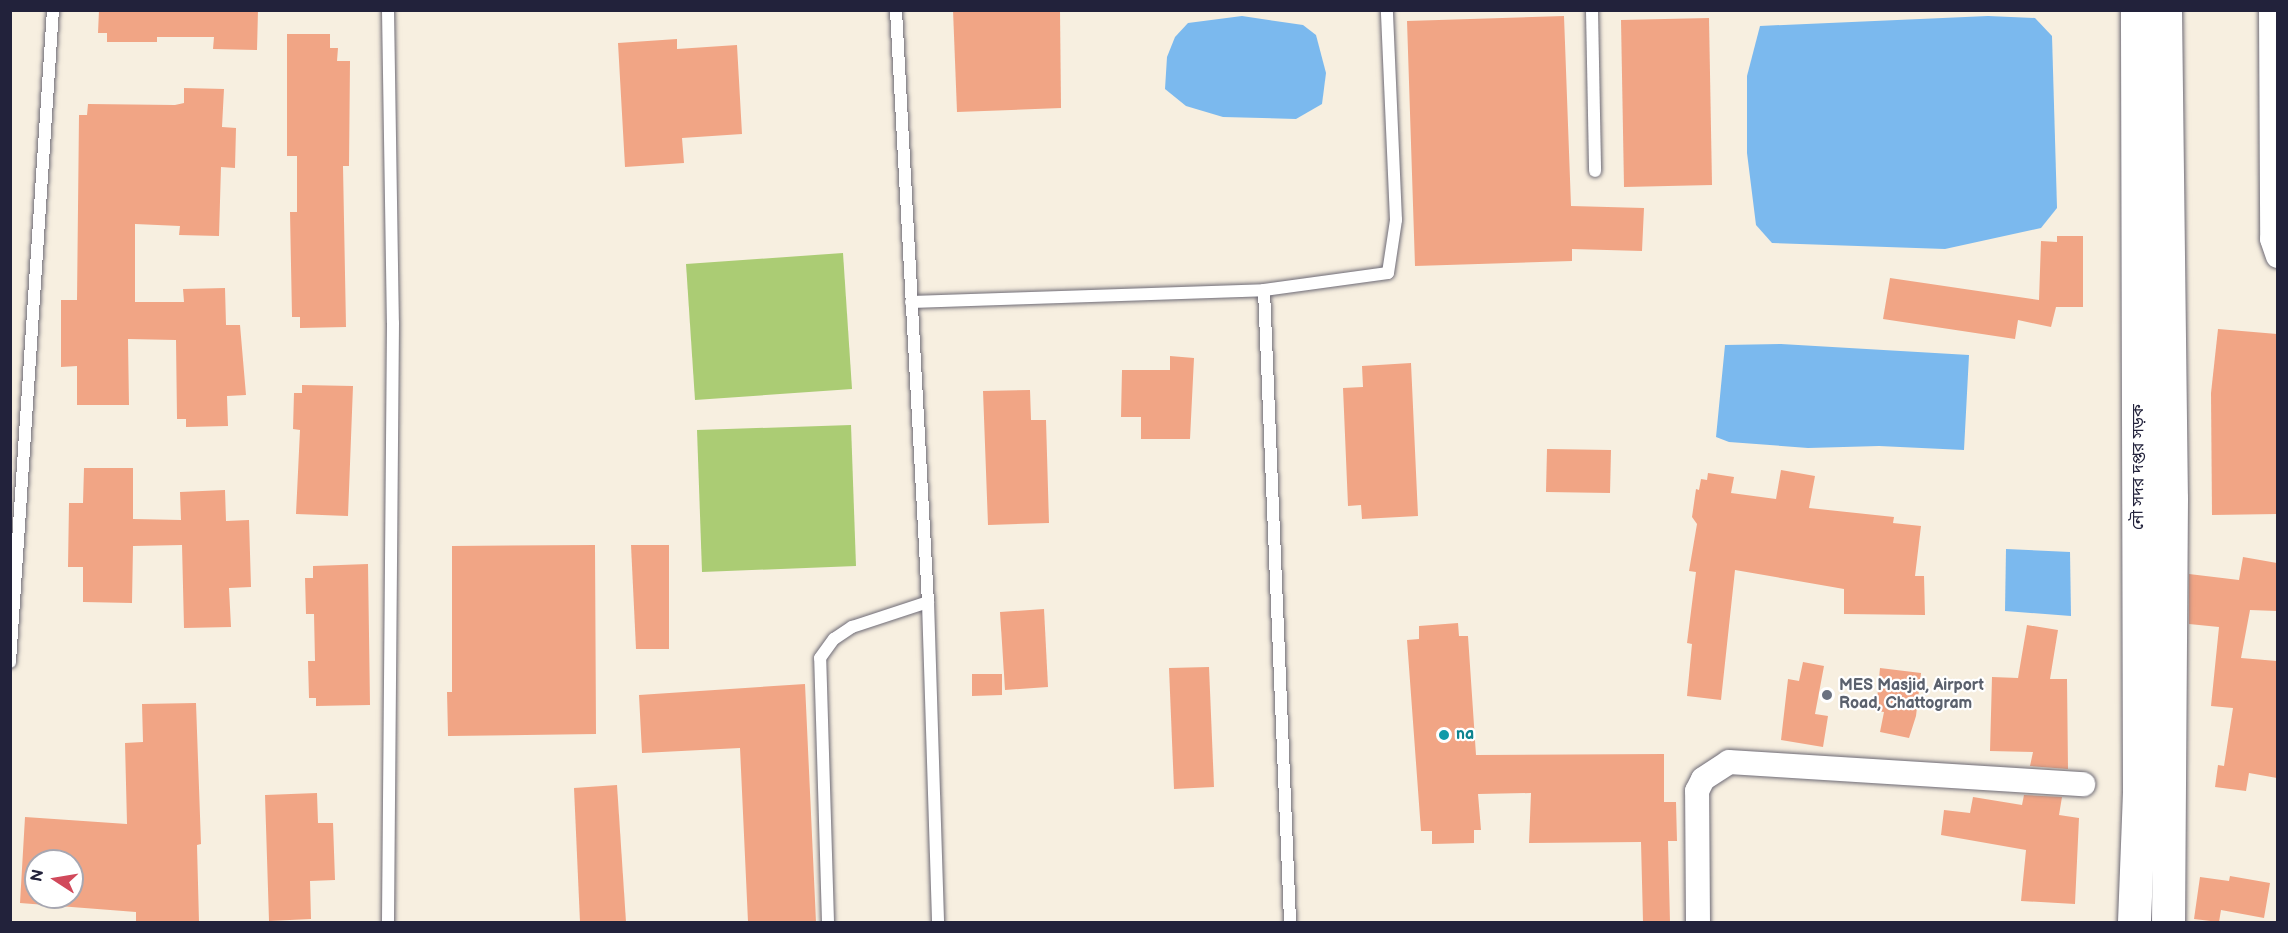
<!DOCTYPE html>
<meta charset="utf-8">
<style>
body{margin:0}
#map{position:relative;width:2288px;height:933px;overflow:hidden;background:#f7efe0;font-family:"Balsamiq Sans","Noto Sans Bengali",sans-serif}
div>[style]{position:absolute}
.green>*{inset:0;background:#abcc74}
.water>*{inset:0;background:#7bb9ee}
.building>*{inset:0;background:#f1a585}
.roads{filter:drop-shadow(0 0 2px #6d6a75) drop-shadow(0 0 2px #6d6a75)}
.lane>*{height:12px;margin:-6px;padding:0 6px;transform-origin:6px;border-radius:6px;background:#fff}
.street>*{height:24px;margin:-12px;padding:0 12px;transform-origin:12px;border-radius:12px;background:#fff}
.secondary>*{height:33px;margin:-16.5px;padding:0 16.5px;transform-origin:16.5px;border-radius:16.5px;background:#fff}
.dots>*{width:16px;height:16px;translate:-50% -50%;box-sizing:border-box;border:3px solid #fff;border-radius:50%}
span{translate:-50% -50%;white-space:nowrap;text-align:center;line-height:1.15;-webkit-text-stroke:4.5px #fff;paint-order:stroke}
.street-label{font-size:16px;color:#22223b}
.worship-label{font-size:16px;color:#5b616d;font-weight:700}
.left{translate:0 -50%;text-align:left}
.culture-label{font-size:16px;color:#0d838f;font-weight:700}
.frame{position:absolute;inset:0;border:12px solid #22223b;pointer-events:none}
.north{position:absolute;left:24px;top:849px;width:60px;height:60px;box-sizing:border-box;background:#fff;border:2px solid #a7a7b1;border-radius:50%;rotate:282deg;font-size:16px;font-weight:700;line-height:24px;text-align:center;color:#22223b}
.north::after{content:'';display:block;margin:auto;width:21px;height:27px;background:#d1495b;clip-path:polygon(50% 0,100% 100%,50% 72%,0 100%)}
</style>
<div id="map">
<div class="green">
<i style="clip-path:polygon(843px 253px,852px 389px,695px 400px,686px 264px)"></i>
<i style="clip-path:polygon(851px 425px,856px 566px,702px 572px,697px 430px)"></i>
</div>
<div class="water">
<i style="clip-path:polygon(1242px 16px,1303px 25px,1316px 35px,1326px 73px,1322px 104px,1296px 119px,1223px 117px,1186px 106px,1165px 89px,1167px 57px,1175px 37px,1188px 23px)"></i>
<i style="clip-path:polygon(1988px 16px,2035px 18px,2052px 36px,2057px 208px,2041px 228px,1945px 249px,1772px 243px,1756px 225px,1747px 153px,1747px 76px,1760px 26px)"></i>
<i style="clip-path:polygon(1781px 344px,1969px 355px,1964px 450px,1879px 446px,1808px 448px,1729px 442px,1716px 437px,1725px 345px)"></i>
<i style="clip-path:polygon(2006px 549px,2070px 552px,2071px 616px,2005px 611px)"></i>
</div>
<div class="building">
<i style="clip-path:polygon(99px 10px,258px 10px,257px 50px,213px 49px,214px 37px,157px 37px,157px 42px,107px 42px,107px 33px,98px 33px)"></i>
<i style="clip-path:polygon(953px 10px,1060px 10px,1061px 108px,957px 112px)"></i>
<i style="clip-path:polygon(1564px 16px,1571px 206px,1644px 208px,1642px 251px,1572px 249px,1572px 261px,1415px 266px,1407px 21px)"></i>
<i style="clip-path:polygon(1709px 18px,1712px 185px,1624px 187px,1621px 20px)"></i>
<i style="clip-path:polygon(287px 34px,330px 34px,330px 48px,338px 48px,337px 61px,350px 61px,349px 166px,343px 166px,346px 327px,300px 328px,300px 317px,292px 317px,290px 212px,297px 212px,297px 156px,287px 156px)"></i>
<i style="clip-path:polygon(677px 39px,677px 49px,737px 45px,742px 134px,682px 138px,684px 163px,625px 167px,618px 43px)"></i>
<i style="clip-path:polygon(184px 88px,224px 89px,222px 127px,236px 128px,235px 168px,221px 167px,219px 236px,179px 235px,180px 226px,135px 224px,135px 302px,184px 302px,183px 289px,225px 288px,226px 325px,240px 325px,246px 395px,227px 396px,228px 426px,186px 427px,186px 419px,177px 419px,176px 340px,128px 339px,129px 405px,77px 405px,77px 366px,61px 367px,61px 300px,77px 300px,79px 115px,87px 115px,88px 104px,175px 105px,184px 103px)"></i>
<i style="clip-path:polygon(2057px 236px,2083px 236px,2083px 307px,2056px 307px,2051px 327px,2018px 320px,2015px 339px,1883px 319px,1890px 278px,2039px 300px,2041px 241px,2057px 242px)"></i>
<i style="clip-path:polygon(2218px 329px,2277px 334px,2277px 514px,2212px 515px,2211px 393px)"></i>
<i style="clip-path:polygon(1170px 356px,1194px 358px,1190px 439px,1141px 439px,1141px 417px,1121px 417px,1122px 370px,1170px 370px)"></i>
<i style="clip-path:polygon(1411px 363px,1418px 516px,1362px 519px,1361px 505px,1348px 506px,1343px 388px,1363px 387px,1362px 366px)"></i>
<i style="clip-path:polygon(302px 385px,353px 386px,348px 516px,296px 514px,300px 430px,293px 429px,294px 393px,302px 393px)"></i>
<i style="clip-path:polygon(1030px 390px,1031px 420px,1046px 420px,1049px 523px,988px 525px,983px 391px)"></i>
<i style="clip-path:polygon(1547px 449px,1611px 450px,1610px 493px,1546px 492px)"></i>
<i style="clip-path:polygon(84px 468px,133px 468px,133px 519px,181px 520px,180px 492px,225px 490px,226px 521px,249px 520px,251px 587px,229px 588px,231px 627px,184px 628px,182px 545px,133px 546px,132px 603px,83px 602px,83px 567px,68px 567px,69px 503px,83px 503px)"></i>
<i style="clip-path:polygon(1781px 470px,1815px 476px,1809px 508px,1894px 517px,1893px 523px,1921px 526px,1915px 576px,1924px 576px,1925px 615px,1844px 614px,1844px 589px,1735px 570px,1721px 700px,1687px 696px,1692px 644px,1687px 643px,1696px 572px,1689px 571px,1697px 524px,1692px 517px,1696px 489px,1699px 490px,1701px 479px,1707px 480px,1708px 473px,1734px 477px,1731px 493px,1776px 499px)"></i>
<i style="clip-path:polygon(595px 545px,596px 734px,448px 736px,447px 692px,452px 692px,452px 546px)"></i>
<i style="clip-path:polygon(631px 545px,669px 545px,669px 649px,636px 649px)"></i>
<i style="clip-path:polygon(2243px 557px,2277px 563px,2277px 611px,2250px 610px,2241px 658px,2277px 661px,2277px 778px,2249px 773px,2246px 791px,2215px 787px,2218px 765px,2224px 766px,2233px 708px,2211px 706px,2219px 627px,2189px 624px,2189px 574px,2239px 580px)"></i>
<i style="clip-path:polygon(368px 564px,370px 705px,316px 706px,316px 698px,309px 698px,308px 661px,315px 661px,314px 614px,306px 614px,305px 578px,313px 578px,313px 566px)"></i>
<i style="clip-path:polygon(1044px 609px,1048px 687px,1005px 690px,1000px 612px)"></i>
<i style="clip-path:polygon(1458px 623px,1459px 636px,1468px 636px,1476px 755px,1664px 754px,1664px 802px,1676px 802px,1677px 841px,1668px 841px,1670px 922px,1643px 922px,1641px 842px,1529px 843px,1531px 793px,1478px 794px,1481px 830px,1474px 830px,1474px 843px,1432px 844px,1432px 831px,1421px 831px,1407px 640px,1419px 639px,1419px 626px)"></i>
<i style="clip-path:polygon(2027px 625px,2058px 630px,2050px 679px,2067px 679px,2068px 769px,2030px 766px,2033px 752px,1990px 751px,1992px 677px,2018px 678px)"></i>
<i style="clip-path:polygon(1803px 662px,1824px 666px,1815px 714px,1828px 716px,1823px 747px,1781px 740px,1788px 679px,1799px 681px)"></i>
<i style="clip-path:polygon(1209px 667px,1214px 787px,1174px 789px,1169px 668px)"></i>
<i style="clip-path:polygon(1880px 668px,1921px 673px,1916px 716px,1909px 738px,1880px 732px,1884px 712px,1876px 711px)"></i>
<i style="clip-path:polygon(972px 674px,1002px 674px,1002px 695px,972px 696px)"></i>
<i style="clip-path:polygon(805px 684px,816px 922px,748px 922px,740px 748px,642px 753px,639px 695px)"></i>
<i style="clip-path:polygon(evenodd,196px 703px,201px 844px,197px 845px,199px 922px,136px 922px,136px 912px,20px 903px,25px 817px,127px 824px,125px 743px,143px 742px,142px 704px,196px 703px,36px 861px,72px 861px,72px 897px,36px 897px,36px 861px)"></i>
<i style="clip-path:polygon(617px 785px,626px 922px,580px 922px,574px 788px)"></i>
<i style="clip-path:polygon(317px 793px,318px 823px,333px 823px,335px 880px,310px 881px,311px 919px,269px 921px,265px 795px)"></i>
<i style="clip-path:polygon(2024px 795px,2062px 797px,2059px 815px,2079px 818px,2075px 904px,2021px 901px,2026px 850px,1941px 835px,1944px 810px,1970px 813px,1973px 797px,2022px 805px)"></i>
<i style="clip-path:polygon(2230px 876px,2270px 883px,2264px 918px,2221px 910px,2219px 922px,2194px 919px,2200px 877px,2229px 881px)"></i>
</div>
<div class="roads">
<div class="lane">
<i style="left:388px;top:10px;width:313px;rotate:89.1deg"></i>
<i style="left:393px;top:323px;width:599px;rotate:90.48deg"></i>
<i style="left:896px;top:10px;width:593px;rotate:86.91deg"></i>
<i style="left:928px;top:602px;width:320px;rotate:88.2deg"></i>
<i style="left:1592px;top:10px;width:161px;rotate:88.9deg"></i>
<i style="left:1264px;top:290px;width:633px;rotate:87.64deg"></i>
<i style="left:911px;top:302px;width:353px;rotate:-1.9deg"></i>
<i style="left:1264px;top:290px;width:125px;rotate:-7.8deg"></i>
<i style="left:1388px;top:273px;width:54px;rotate:-81.4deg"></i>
<i style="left:1396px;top:220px;width:210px;rotate:-92.5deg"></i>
<i style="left:10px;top:662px;width:653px;rotate:-86.23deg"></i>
<i style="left:828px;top:922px;width:264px;rotate:-91.7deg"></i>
<i style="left:820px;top:658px;width:24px;rotate:-54deg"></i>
<i style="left:834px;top:639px;width:22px;rotate:-34deg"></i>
<i style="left:852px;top:627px;width:80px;rotate:-18.2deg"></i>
</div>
<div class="street">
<i style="left:2271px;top:10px;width:229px;rotate:89.7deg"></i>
<i style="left:2272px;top:239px;width:18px;rotate:71deg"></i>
<i style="left:1698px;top:922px;width:131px;rotate:-90.4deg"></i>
<i style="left:1697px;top:791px;width:13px;rotate:-63deg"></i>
<i style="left:1703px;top:779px;width:31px;rotate:-33deg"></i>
<i style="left:1729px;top:762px;width:355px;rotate:3.6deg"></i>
</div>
<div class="secondary">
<i style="left:2165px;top:10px;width:488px;rotate:89.3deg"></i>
<i style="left:2171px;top:498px;width:424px;rotate:90.4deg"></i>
<i style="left:2134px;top:922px;width:129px;rotate:-87.8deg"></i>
<i style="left:2139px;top:793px;width:783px;rotate:-90.15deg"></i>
</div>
</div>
<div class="dots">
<i style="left:1827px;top:695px;background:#6b7280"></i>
<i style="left:1444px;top:735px;background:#0f9aa8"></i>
</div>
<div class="street-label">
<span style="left:2139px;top:467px;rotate:-90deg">নৌ সদর দপ্তর সড়ক</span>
</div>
<div class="worship-label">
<span class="left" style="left:1839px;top:695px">MES Masjid, Airport<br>Road, Chattogram</span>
</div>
<div class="culture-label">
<span class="left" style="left:1456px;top:735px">na</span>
</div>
<div class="frame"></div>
<div class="north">N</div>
</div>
